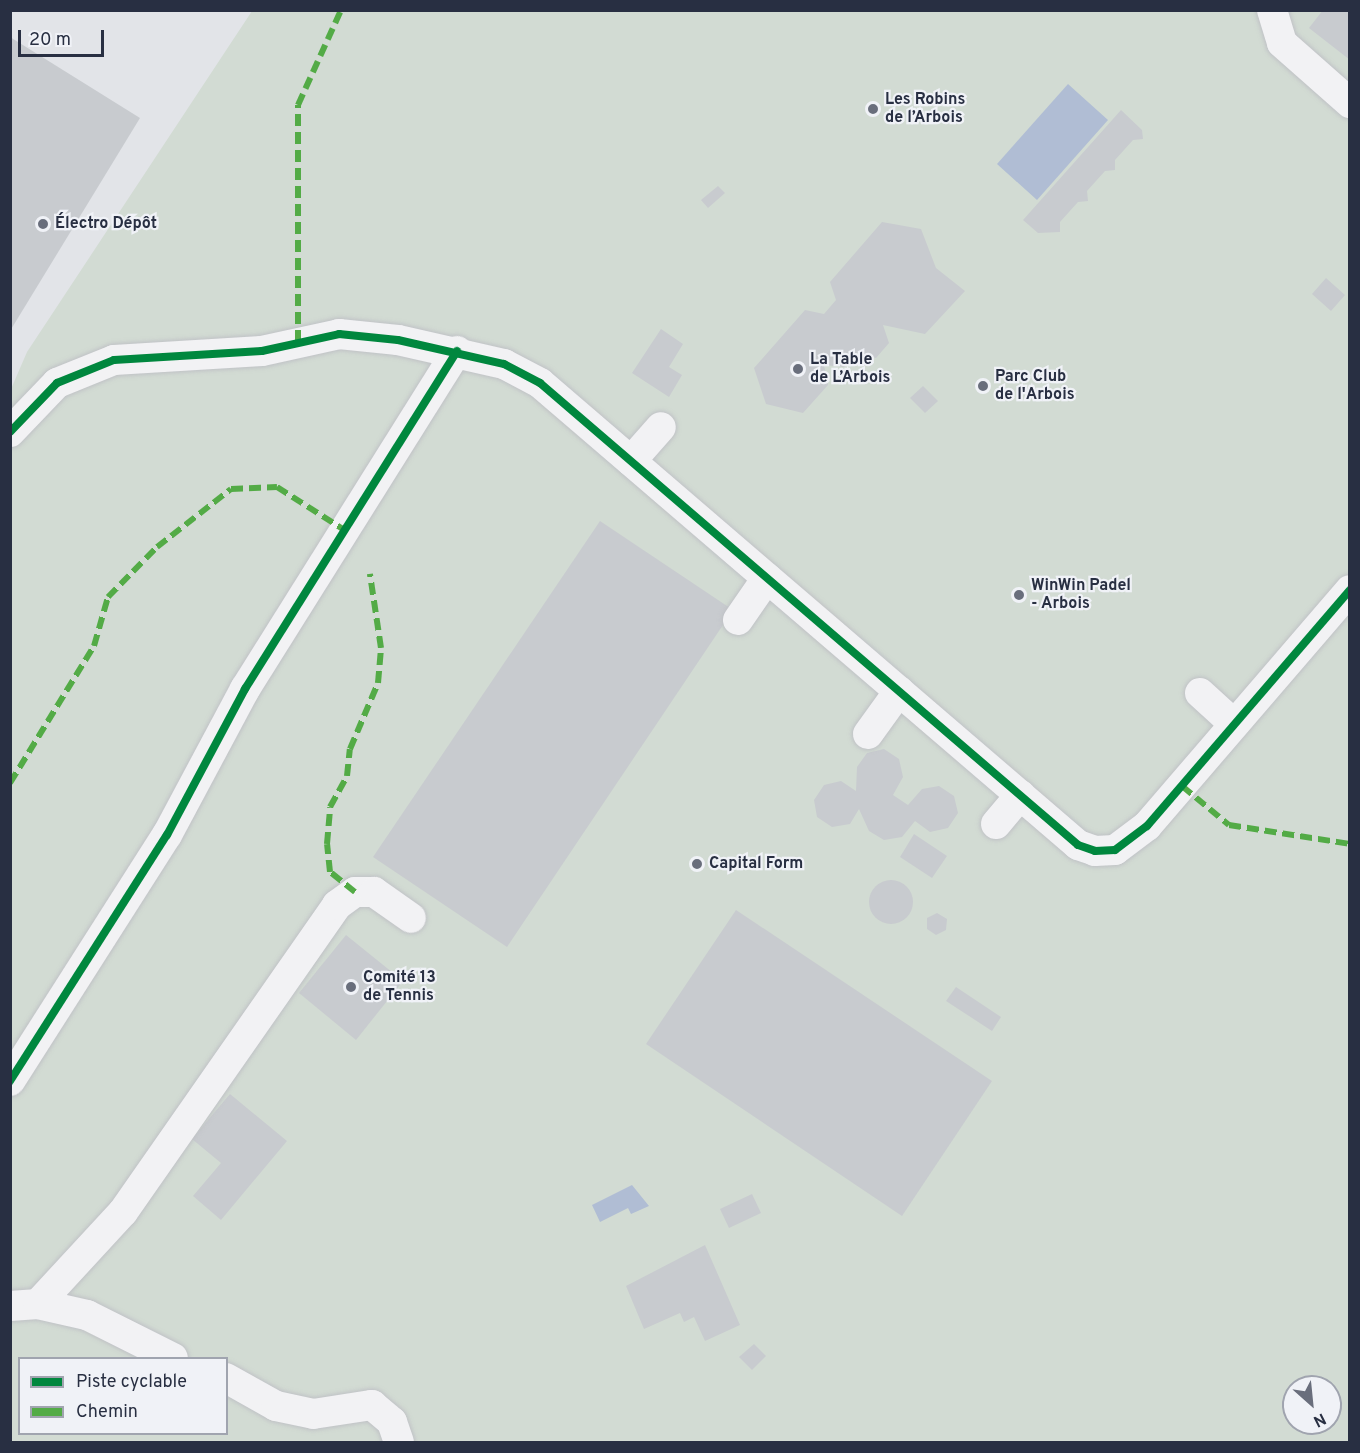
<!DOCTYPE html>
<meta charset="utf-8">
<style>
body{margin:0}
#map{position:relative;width:1360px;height:1453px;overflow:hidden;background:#e2e4e8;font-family:Overpass,sans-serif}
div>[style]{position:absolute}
.green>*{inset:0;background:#d2dbd3}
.water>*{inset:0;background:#b0bdd4}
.building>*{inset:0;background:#c8cbcf}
.round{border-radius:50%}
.roads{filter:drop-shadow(0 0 2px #c0c2c6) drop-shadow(0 0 2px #c0c2c6)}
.minor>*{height:30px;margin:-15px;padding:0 15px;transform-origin:15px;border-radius:15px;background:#f2f2f4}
.quiet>*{height:6px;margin-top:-3px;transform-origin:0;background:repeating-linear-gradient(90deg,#53ab46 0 12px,transparent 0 18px)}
.cycleway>*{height:8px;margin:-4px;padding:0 4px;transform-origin:4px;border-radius:4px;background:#00873e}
.dots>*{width:16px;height:16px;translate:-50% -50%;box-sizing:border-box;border:3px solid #f0f2f7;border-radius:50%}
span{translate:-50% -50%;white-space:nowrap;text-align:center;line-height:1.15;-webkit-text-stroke:4.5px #f0f2f7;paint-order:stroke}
.poi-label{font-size:16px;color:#282f42;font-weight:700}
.left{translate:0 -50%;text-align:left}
.frame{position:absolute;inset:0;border:12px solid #282f42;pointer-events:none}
.legend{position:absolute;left:18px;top:1357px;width:210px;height:78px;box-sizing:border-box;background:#f0f2f7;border:2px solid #a0a4af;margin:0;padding:8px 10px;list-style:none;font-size:18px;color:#282f42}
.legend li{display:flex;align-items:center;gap:12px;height:30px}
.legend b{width:30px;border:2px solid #a0a4af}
.north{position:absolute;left:1282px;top:1375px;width:60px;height:60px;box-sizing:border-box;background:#f0f2f7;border:2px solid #a0a4af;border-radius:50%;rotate:153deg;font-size:16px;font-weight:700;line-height:24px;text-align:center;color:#282f42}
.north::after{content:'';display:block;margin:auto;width:21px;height:27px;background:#696e7c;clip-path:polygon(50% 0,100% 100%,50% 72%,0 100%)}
.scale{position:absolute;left:18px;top:30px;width:86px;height:27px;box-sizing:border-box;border:3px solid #282f42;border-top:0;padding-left:8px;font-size:18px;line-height:21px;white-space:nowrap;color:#282f42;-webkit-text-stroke:4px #f0f2f7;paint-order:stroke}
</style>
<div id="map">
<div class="green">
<i style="clip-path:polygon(evenodd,252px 11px,1349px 11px,1349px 1442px,11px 1442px,11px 389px,27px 352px,252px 11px,20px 1358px,226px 1358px,226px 1434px,20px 1434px,20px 1358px,252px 11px,1294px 1387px,1330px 1387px,1330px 1423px,1294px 1423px,1294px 1387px)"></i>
</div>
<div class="water">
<i style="clip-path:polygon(1068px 84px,1108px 120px,1037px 200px,997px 164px)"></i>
<i style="clip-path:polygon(632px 1185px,649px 1206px,631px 1214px,628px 1208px,600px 1222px,592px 1205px)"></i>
</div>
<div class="building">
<i style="clip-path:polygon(1323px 10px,1350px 10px,1350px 60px,1309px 28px)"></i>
<i style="clip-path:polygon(10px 37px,140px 118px,10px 331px)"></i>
<i style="clip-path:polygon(1121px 110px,1142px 130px,1143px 139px,1133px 140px,1115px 160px,1115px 170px,1105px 171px,1087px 191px,1088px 201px,1078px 202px,1060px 222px,1060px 232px,1038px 233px,1023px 220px)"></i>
<i style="clip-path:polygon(718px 186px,725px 193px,708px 208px,701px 200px)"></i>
<i style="clip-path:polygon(882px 222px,921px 229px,936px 268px,965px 291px,925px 334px,883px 325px,889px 343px,876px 358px,857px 353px,845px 367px,824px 365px,828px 385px,803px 413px,766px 404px,754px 368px,805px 310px,824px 314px,836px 300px,830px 282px)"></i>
<i style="clip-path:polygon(1326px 278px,1345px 295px,1331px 311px,1312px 294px)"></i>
<i style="clip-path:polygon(661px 329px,683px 344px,669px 367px,682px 375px,669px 397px,632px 373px)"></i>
<i style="clip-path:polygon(923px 386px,938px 401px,925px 413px,910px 398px)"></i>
<i style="clip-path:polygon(600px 521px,733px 610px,507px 947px,373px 857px)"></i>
<i style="clip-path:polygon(884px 749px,899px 759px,903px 777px,893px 795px,908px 805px,922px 789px,939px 786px,954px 796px,958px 813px,948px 828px,930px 832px,915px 821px,902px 837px,884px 840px,869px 831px,859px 809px,850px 824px,832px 827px,817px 817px,814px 800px,824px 785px,841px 781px,856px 791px,857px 767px,867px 753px)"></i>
<i style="clip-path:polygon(914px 834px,947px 856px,932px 878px,900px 857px)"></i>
<i class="round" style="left:869px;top:880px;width:44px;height:44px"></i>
<i style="clip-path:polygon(736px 910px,992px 1081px,902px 1216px,646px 1044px)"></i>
<i style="clip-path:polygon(937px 913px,947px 919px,946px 930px,936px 935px,927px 929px,927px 918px)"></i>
<i style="clip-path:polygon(346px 935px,403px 981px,356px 1040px,299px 993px)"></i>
<i style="clip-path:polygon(956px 987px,1001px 1017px,992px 1031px,946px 1001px)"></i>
<i style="clip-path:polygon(230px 1094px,287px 1141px,221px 1220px,193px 1196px,221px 1163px,192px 1139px)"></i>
<i style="clip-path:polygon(752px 1194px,761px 1213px,729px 1228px,720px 1209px)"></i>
<i style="clip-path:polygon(705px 1245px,740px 1325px,705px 1341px,694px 1317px,684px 1322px,680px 1313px,644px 1329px,626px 1286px)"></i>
<i style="clip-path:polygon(754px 1344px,766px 1356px,752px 1370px,739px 1357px)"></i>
</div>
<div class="roads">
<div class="minor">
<i style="left:1272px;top:10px;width:34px;rotate:73deg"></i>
<i style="left:1282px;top:43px;width:91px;rotate:41.4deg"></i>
<i style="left:10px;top:432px;width:68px;rotate:-46.2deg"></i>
<i style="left:57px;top:383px;width:61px;rotate:-22deg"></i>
<i style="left:114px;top:360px;width:148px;rotate:-3.5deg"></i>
<i style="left:262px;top:351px;width:79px;rotate:-12.4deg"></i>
<i style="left:339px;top:334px;width:59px;rotate:5.8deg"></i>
<i style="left:398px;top:340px;width:109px;rotate:12.8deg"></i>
<i style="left:504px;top:364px;width:41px;rotate:27.8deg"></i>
<i style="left:540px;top:383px;width:709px;rotate:40.65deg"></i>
<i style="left:1078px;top:845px;width:18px;rotate:19deg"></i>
<i style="left:1095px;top:851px;width:20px;rotate:-3deg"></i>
<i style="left:1115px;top:850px;width:40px;rotate:-37deg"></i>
<i style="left:1147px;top:826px;width:311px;rotate:-49.3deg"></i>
<i style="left:631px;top:461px;width:45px;rotate:-48.6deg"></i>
<i style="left:738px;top:620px;width:51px;rotate:-55.4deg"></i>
<i style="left:1200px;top:693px;width:46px;rotate:42.4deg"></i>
<i style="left:868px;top:734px;width:53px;rotate:-54.2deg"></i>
<i style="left:996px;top:824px;width:38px;rotate:-50deg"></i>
<i style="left:10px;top:1081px;width:292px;rotate:-57.5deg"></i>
<i style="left:167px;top:835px;width:166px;rotate:-61.9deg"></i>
<i style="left:245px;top:689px;width:399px;rotate:-57.9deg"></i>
<i style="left:38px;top:1304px;width:125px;rotate:-47.3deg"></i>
<i style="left:123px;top:1212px;width:374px;rotate:-55.1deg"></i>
<i style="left:337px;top:905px;width:22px;rotate:-36deg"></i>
<i style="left:355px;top:892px;width:19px"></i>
<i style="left:374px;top:892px;width:45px;rotate:35.1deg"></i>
<i style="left:10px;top:1306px;width:28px;rotate:-4deg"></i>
<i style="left:38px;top:1304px;width:50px;rotate:12.7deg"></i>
<i style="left:87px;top:1315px;width:96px;rotate:26.6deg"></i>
<i style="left:226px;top:1378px;width:57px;rotate:29.2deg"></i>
<i style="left:276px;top:1406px;width:38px;rotate:12deg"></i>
<i style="left:313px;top:1414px;width:60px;rotate:-8.7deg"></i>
<i style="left:372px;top:1405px;width:26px;rotate:40deg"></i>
<i style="left:392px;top:1422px;width:21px;rotate:71deg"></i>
</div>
</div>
<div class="quiet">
<i style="left:298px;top:342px;width:237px;rotate:-90deg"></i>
<i style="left:298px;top:105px;width:104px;rotate:-65.6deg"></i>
<i style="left:10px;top:783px;width:161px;rotate:-58.5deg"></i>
<i style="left:94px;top:646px;width:51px;rotate:-74.1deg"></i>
<i style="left:108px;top:597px;width:70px;rotate:-45.6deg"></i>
<i style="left:157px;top:547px;width:94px;rotate:-38.1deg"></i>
<i style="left:231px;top:489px;width:46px;rotate:-2.5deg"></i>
<i style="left:277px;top:487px;width:78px;rotate:32.5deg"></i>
<i style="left:1182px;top:786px;width:61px;rotate:39.7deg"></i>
<i style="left:1229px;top:825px;width:122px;rotate:8.9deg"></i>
<i style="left:355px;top:892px;width:32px;rotate:-141deg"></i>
<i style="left:330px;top:872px;width:28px;rotate:-96deg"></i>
<i style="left:327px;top:844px;width:37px;rotate:-85deg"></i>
<i style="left:330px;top:807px;width:35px;rotate:-61deg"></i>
<i style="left:347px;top:776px;width:27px;rotate:-84deg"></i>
<i style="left:350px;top:749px;width:72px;rotate:-67deg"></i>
<i style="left:378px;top:683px;width:35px;rotate:-85deg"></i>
<i style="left:381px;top:648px;width:75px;rotate:-98.5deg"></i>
</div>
<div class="cycleway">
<i style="left:10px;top:432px;width:68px;rotate:-46.2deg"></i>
<i style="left:57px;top:383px;width:61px;rotate:-22deg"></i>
<i style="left:114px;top:360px;width:148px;rotate:-3.5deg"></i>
<i style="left:262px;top:351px;width:79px;rotate:-12.4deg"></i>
<i style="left:339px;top:334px;width:59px;rotate:5.8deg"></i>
<i style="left:398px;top:340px;width:109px;rotate:12.8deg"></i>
<i style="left:504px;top:364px;width:41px;rotate:27.8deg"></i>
<i style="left:540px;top:383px;width:709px;rotate:40.65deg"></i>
<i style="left:1078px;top:845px;width:18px;rotate:19deg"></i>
<i style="left:1095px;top:851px;width:20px;rotate:-3deg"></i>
<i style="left:1115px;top:850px;width:40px;rotate:-37deg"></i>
<i style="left:1147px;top:826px;width:311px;rotate:-49.3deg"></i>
<i style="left:10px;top:1081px;width:292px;rotate:-57.5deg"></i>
<i style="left:167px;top:835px;width:166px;rotate:-61.9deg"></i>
<i style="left:245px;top:689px;width:399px;rotate:-57.9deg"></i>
</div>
<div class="dots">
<i style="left:873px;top:109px;background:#696e7c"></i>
<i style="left:43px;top:224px;background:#696e7c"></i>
<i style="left:798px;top:369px;background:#696e7c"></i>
<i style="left:983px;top:386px;background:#696e7c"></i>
<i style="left:1019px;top:595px;background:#696e7c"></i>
<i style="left:697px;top:864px;background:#696e7c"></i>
<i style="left:351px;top:987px;background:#696e7c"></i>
</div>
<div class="poi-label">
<span class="left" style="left:885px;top:109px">Les Robins<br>de l’Arbois</span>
<span class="left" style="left:55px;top:224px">Électro Dépôt</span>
<span class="left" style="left:810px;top:369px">La Table<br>de L’Arbois</span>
<span class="left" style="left:995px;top:386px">Parc Club<br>de l'Arbois</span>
<span class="left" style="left:1031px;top:595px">WinWin Padel<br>- Arbois</span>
<span class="left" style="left:709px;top:864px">Capital Form</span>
<span class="left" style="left:363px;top:987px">Comité 13<br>de Tennis</span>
</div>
<div class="frame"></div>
<ul class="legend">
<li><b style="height:8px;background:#00873e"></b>Piste cyclable</li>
<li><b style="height:8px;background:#53ab46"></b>Chemin</li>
</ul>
<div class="north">N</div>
<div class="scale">20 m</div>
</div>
